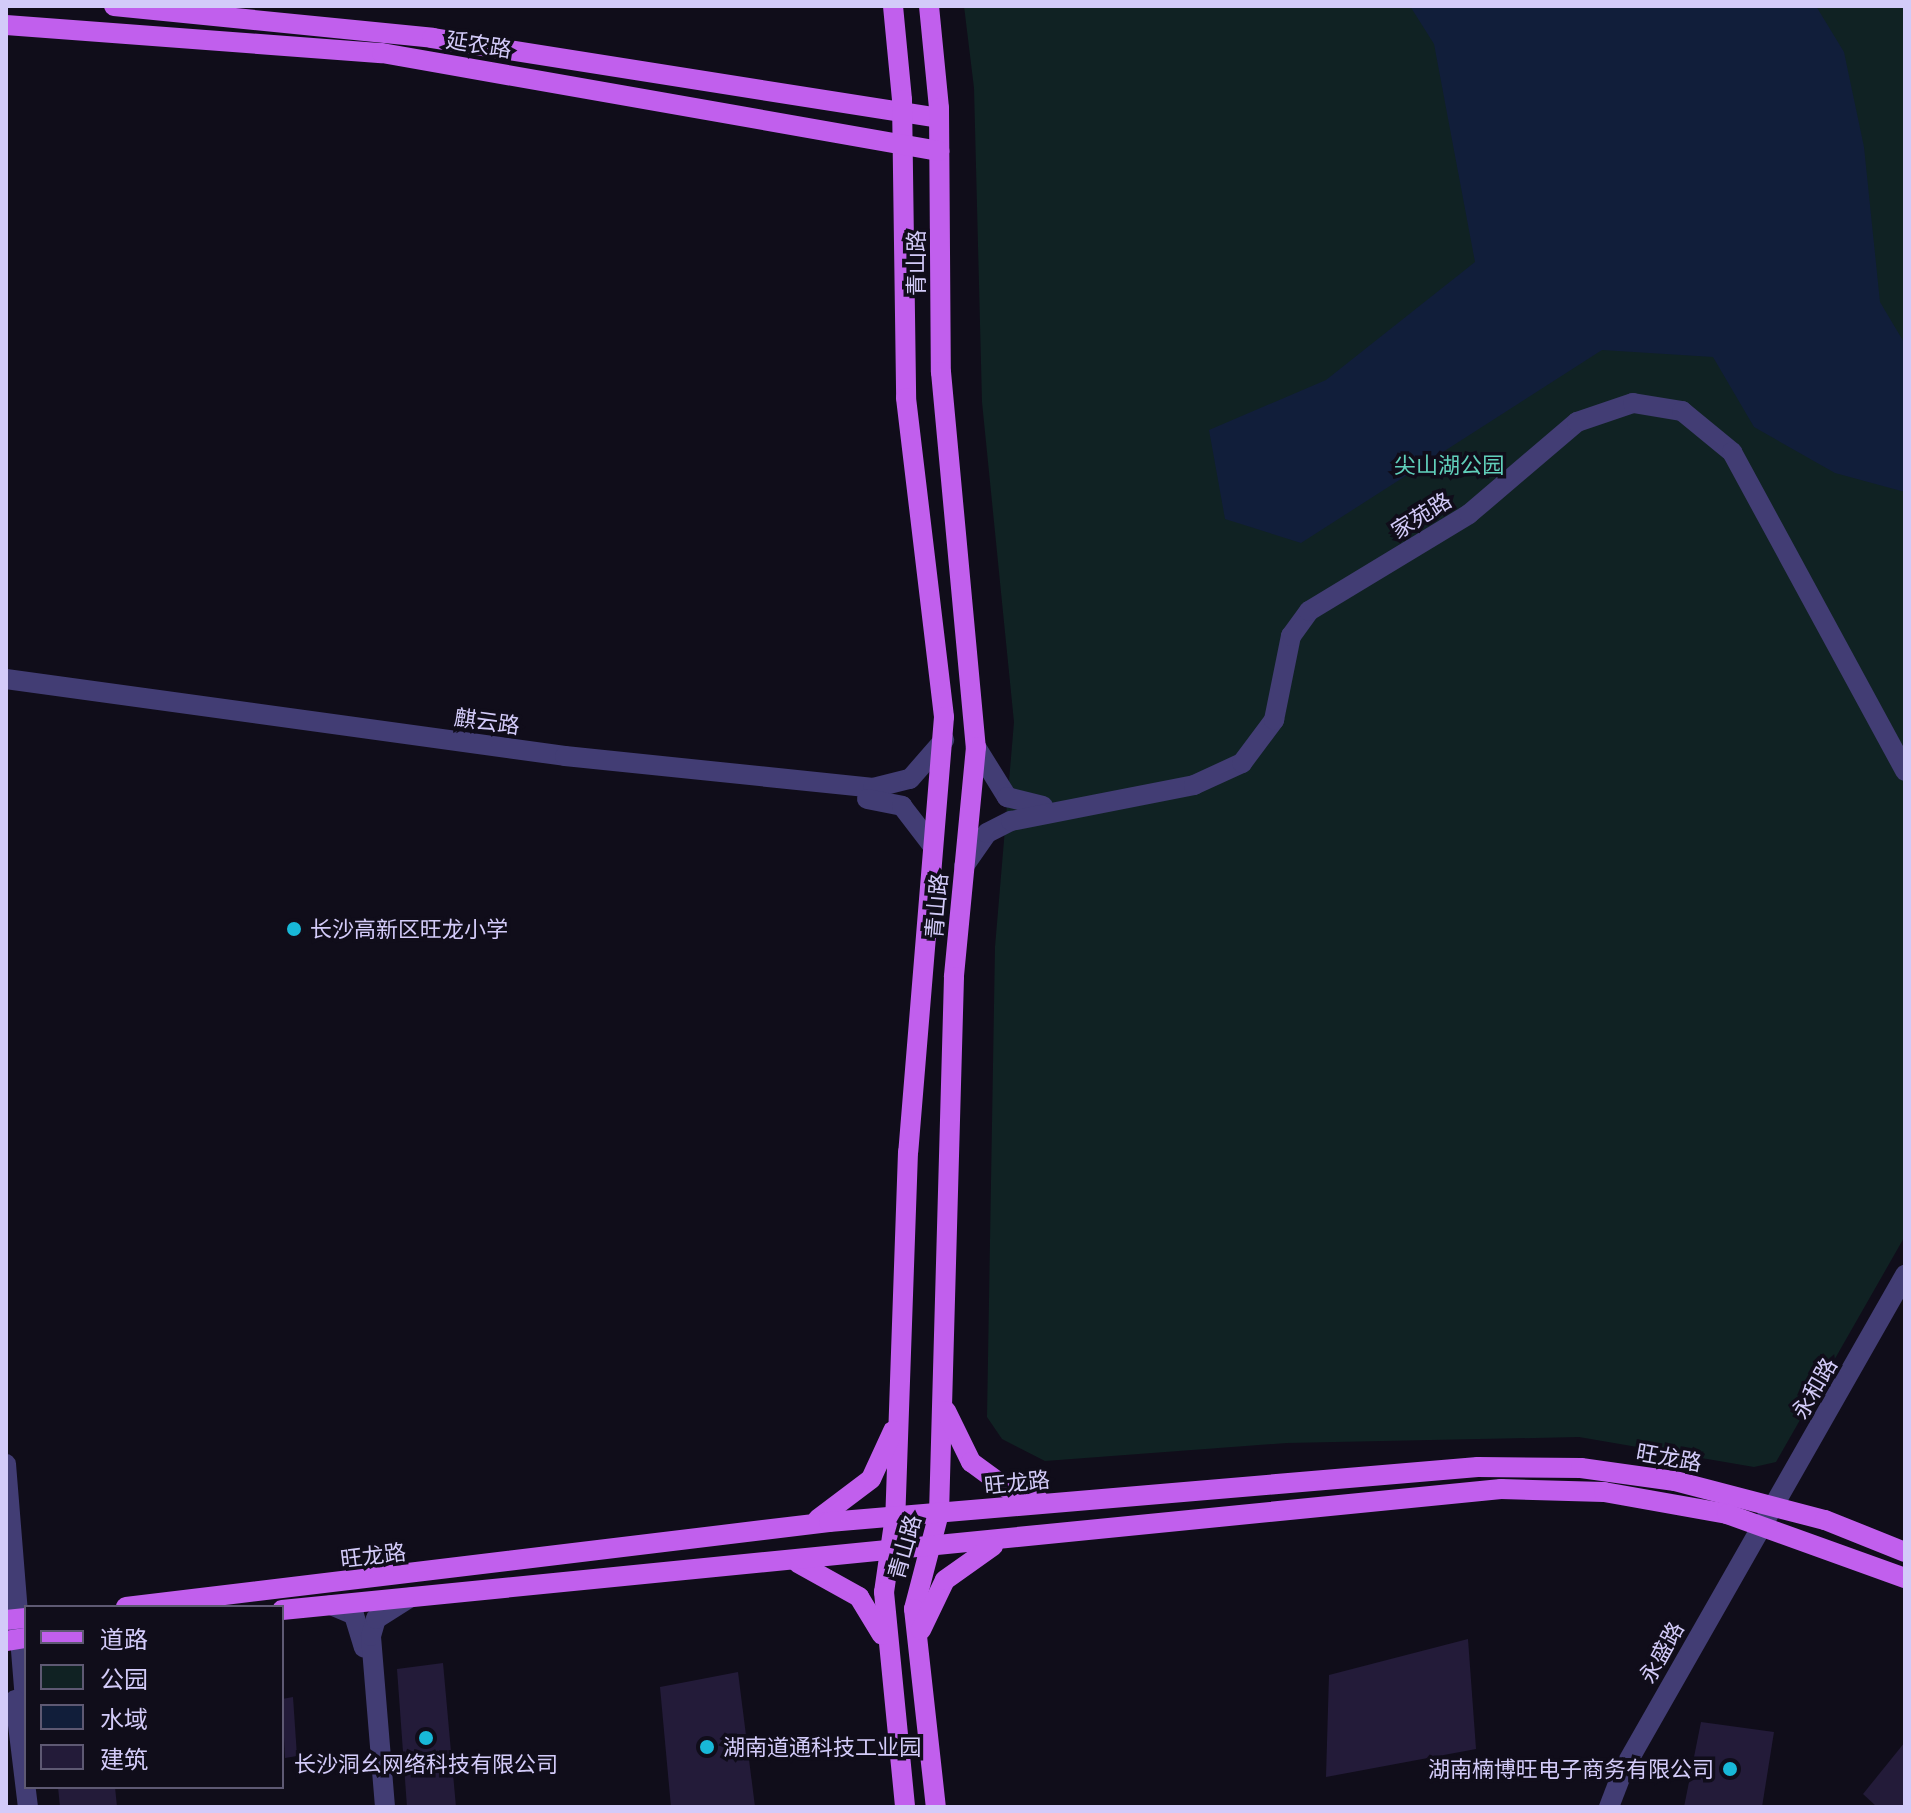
<!DOCTYPE html>
<meta charset="utf-8">
<style>
body{margin:0}
#map{position:relative;width:1911px;height:1813px;overflow:hidden;background:#100d1a;font-family:Lato,"Noto Sans SC",sans-serif}
div>[style]{position:absolute}
.green>*{inset:0;background:#102223}
.water>*{inset:0;background:#111e3a}
.building>*{inset:0;background:#231b39}
.minor>*{height:20px;margin:-10px;padding:0 10px;transform-origin:10px;border-radius:10px;background:#423d74}
.major>*{height:20px;margin:-10px;padding:0 10px;transform-origin:10px;border-radius:10px;background:#c15fed}
.dots>*{width:22px;height:22px;translate:-50% -50%;box-sizing:border-box;border:4px solid #100d1a;border-radius:50%}
span{translate:-50% -50%;white-space:nowrap;text-align:center;line-height:1.15;-webkit-text-stroke:7px #100d1a;paint-order:stroke}
.street-label{font-size:22px;color:#d3cbf9}
.park-label{font-size:22px;color:#61d0bb}
.poi-label{font-size:22px;color:#d3cbf9}
.left{translate:0 -50%;text-align:left}
.right{translate:-100% -50%;text-align:right}
.frame{position:absolute;inset:0;border:8px solid #d3cbf9;pointer-events:none}
.legend{position:absolute;left:24px;top:1605px;width:260px;height:184px;box-sizing:border-box;background:#100d1a;border:2px solid #5e5973;margin:0;padding:10px 14px;list-style:none;font-size:24px;color:#d3cbf9}
.legend li{display:flex;align-items:center;gap:16px;height:40px}
.legend b{width:40px;border:2px solid #5e5973}
</style>
<div id="map">
<div class="green">
<i style="clip-path:polygon(964px 6px,1905px 6px,1905px 1236px,1776px 1462px,1754px 1467px,1579px 1437px,1287px 1443px,1045px 1461px,1002px 1439px,987px 1417px,995px 947px,1014px 722px,982px 402px,974px 88px)"></i>
</div>
<div class="water">
<i style="clip-path:polygon(1410px 6px,1816px 6px,1844px 52px,1864px 147px,1880px 302px,1905px 344px,1905px 492px,1835px 473px,1754px 427px,1713px 357px,1602px 350px,1301px 543px,1225px 519px,1209px 430px,1326px 380px,1475px 262px,1434px 44px)"></i>
</div>
<div class="building">
<i style="clip-path:polygon(1468px 1639px,1476px 1749px,1326px 1777px,1329px 1675px)"></i>
<i style="clip-path:polygon(443px 1663px,456px 1807px,407px 1807px,397px 1669px)"></i>
<i style="clip-path:polygon(738px 1672px,755px 1807px,671px 1807px,660px 1687px)"></i>
<i style="clip-path:polygon(293px 1697px,297px 1756px,285px 1758px,282px 1699px)"></i>
<i style="clip-path:polygon(1701px 1722px,1774px 1732px,1762px 1807px,1684px 1807px)"></i>
<i style="clip-path:polygon(1905px 1742px,1905px 1807px,1877px 1807px,1863px 1794px)"></i>
<i style="clip-path:polygon(58px 1787px,115px 1787px,117px 1807px,60px 1807px)"></i>
</div>
<div class="minor">
<i style="left:6px;top:679px;width:564px;rotate:7.84deg"></i>
<i style="left:565px;top:756px;width:310px;rotate:5.9deg"></i>
<i style="left:873px;top:788px;width:38px;rotate:-14deg"></i>
<i style="left:910px;top:779px;width:52px;rotate:-48.9deg"></i>
<i style="left:976px;top:747px;width:59px;rotate:58.2deg"></i>
<i style="left:1007px;top:797px;width:37px;rotate:14deg"></i>
<i style="left:867px;top:799px;width:36px;rotate:11deg"></i>
<i style="left:902px;top:806px;width:49px;rotate:52.4deg"></i>
<i style="left:964px;top:866px;width:40px;rotate:-55.1deg"></i>
<i style="left:987px;top:833px;width:27px;rotate:-27deg"></i>
<i style="left:1011px;top:821px;width:187px;rotate:-11.1deg"></i>
<i style="left:1194px;top:785px;width:53px;rotate:-24.6deg"></i>
<i style="left:1242px;top:763px;width:54px;rotate:-53.3deg"></i>
<i style="left:1274px;top:720px;width:86px;rotate:-78.6deg"></i>
<i style="left:1291px;top:636px;width:31px;rotate:-54deg"></i>
<i style="left:1309px;top:611px;width:187px;rotate:-31.2deg"></i>
<i style="left:1469px;top:514px;width:142px;rotate:-40.4deg"></i>
<i style="left:1577px;top:422px;width:59px;rotate:-18.7deg"></i>
<i style="left:1633px;top:403px;width:50px;rotate:9.3deg"></i>
<i style="left:1682px;top:411px;width:65px;rotate:39.4deg"></i>
<i style="left:1732px;top:452px;width:363px;rotate:61.5deg"></i>
<i style="left:6px;top:1464px;width:251px;rotate:85.4deg"></i>
<i style="left:331px;top:1605px;width:25px;rotate:23deg"></i>
<i style="left:354px;top:1615px;width:34px;rotate:73deg"></i>
<i style="left:15px;top:1700px;width:108px;rotate:83.1deg"></i>
<i style="left:385px;top:1807px;width:172px;rotate:-94.7deg"></i>
<i style="left:371px;top:1636px;width:18px;rotate:-74deg"></i>
<i style="left:376px;top:1619px;width:41px;rotate:-32.2deg"></i>
<i style="left:1609px;top:1807px;width:40px;rotate:-69deg"></i>
<i style="left:1623px;top:1770px;width:570px;rotate:-60.33deg"></i>
</div>
<div class="major">
<i style="left:114px;top:6px;width:320px;rotate:5.7deg"></i>
<i style="left:432px;top:38px;width:513px;rotate:8.97deg"></i>
<i style="left:893px;top:6px;width:94px;rotate:84.5deg"></i>
<i style="left:902px;top:100px;width:298px;rotate:89.2deg"></i>
<i style="left:906px;top:398px;width:321px;rotate:83.2deg"></i>
<i style="left:944px;top:717px;width:436px;rotate:94.7deg"></i>
<i style="left:908px;top:1152px;width:364px;rotate:92deg"></i>
<i style="left:895px;top:1516px;width:77px;rotate:98.2deg"></i>
<i style="left:884px;top:1592px;width:216px;rotate:84.4deg"></i>
<i style="left:929px;top:6px;width:102px;rotate:84.4deg"></i>
<i style="left:939px;top:108px;width:264px;rotate:89.6deg"></i>
<i style="left:941px;top:372px;width:377px;rotate:84.7deg"></i>
<i style="left:976px;top:747px;width:231px;rotate:95.5deg"></i>
<i style="left:954px;top:977px;width:536px;rotate:91.6deg"></i>
<i style="left:939px;top:1513px;width:99px;rotate:104.6deg"></i>
<i style="left:914px;top:1609px;width:199px;rotate:83.7deg"></i>
<i style="left:6px;top:25px;width:377px;rotate:4.3deg"></i>
<i style="left:382px;top:53px;width:566px;rotate:9.98deg"></i>
<i style="left:946px;top:1411px;width:57px;rotate:63.9deg"></i>
<i style="left:971px;top:1462px;width:51px;rotate:36.2deg"></i>
<i style="left:1012px;top:1492px;width:28px;rotate:17deg"></i>
<i style="left:818px;top:1519px;width:66px;rotate:-37deg"></i>
<i style="left:871px;top:1479px;width:53px;rotate:-65.4deg"></i>
<i style="left:798px;top:1563px;width:70px;rotate:29.1deg"></i>
<i style="left:859px;top:1597px;width:44px;rotate:58.8deg"></i>
<i style="left:126px;top:1607px;width:708px;rotate:-6.89deg"></i>
<i style="left:829px;top:1522px;width:651px;rotate:-4.84deg"></i>
<i style="left:1478px;top:1467px;width:103px;rotate:0.6deg"></i>
<i style="left:1581px;top:1468px;width:95px;rotate:7.9deg"></i>
<i style="left:1675px;top:1481px;width:155px;rotate:14.6deg"></i>
<i style="left:1825px;top:1520px;width:86px;rotate:21.8deg"></i>
<i style="left:282px;top:1610px;width:1225px;rotate:-5.67deg"></i>
<i style="left:1501px;top:1489px;width:103px;rotate:1.7deg"></i>
<i style="left:1604px;top:1492px;width:125px;rotate:10.1deg"></i>
<i style="left:1727px;top:1514px;width:189px;rotate:19.8deg"></i>
<i style="left:6px;top:1620px;width:20px;rotate:-6deg"></i>
<i style="left:921px;top:1630px;width:55px;rotate:-64.4deg"></i>
<i style="left:945px;top:1580px;width:59px;rotate:-35.3deg"></i>
<i style="left:6px;top:1641px;width:20px;rotate:-9deg"></i>
</div>
<div class="dots">
<i style="left:294px;top:929px;background:#18b8d8"></i>
<i style="left:426px;top:1738px;background:#18b8d8"></i>
<i style="left:707px;top:1747px;background:#18b8d8"></i>
<i style="left:1730px;top:1769px;background:#18b8d8"></i>
</div>
<div class="street-label">
<span style="left:479px;top:44px;rotate:9deg">延农路</span>
<span style="left:916px;top:263px;rotate:-90deg">青山路</span>
<span style="left:1421px;top:515px;rotate:-32deg">家苑路</span>
<span style="left:487px;top:721px;rotate:8deg">麒云路</span>
<span style="left:936px;top:906px;rotate:-85deg">青山路</span>
<span style="left:1814px;top:1388px;rotate:-60deg">永和路</span>
<span style="left:1669px;top:1457px;rotate:10deg">旺龙路</span>
<span style="left:1017px;top:1482px;rotate:-6deg">旺龙路</span>
<span style="left:904px;top:1547px;rotate:-74deg">青山路</span>
<span style="left:373px;top:1555px;rotate:-7deg">旺龙路</span>
<span style="left:1661px;top:1652px;rotate:-61deg">永盛路</span>
</div>
<div class="park-label">
<span style="left:1449px;top:465px">尖山湖公园</span>
</div>
<div class="poi-label">
<span class="left" style="left:310px;top:929px">长沙高新区旺龙小学</span>
<span class="left" style="left:723px;top:1747px">湖南道通科技工业园</span>
<span style="left:426px;top:1764px">长沙洞幺网络科技有限公司</span>
<span class="right" style="left:1714px;top:1769px">湖南楠博旺电子商务有限公司</span>
</div>
<div class="frame"></div>
<ul class="legend">
<li><b style="height:10px;background:#c15fed"></b>道路</li>
<li><b style="height:22px;background:#102223"></b>公园</li>
<li><b style="height:22px;background:#111e3a"></b>水域</li>
<li><b style="height:22px;background:#231b39"></b>建筑</li>
</ul>
</div>
